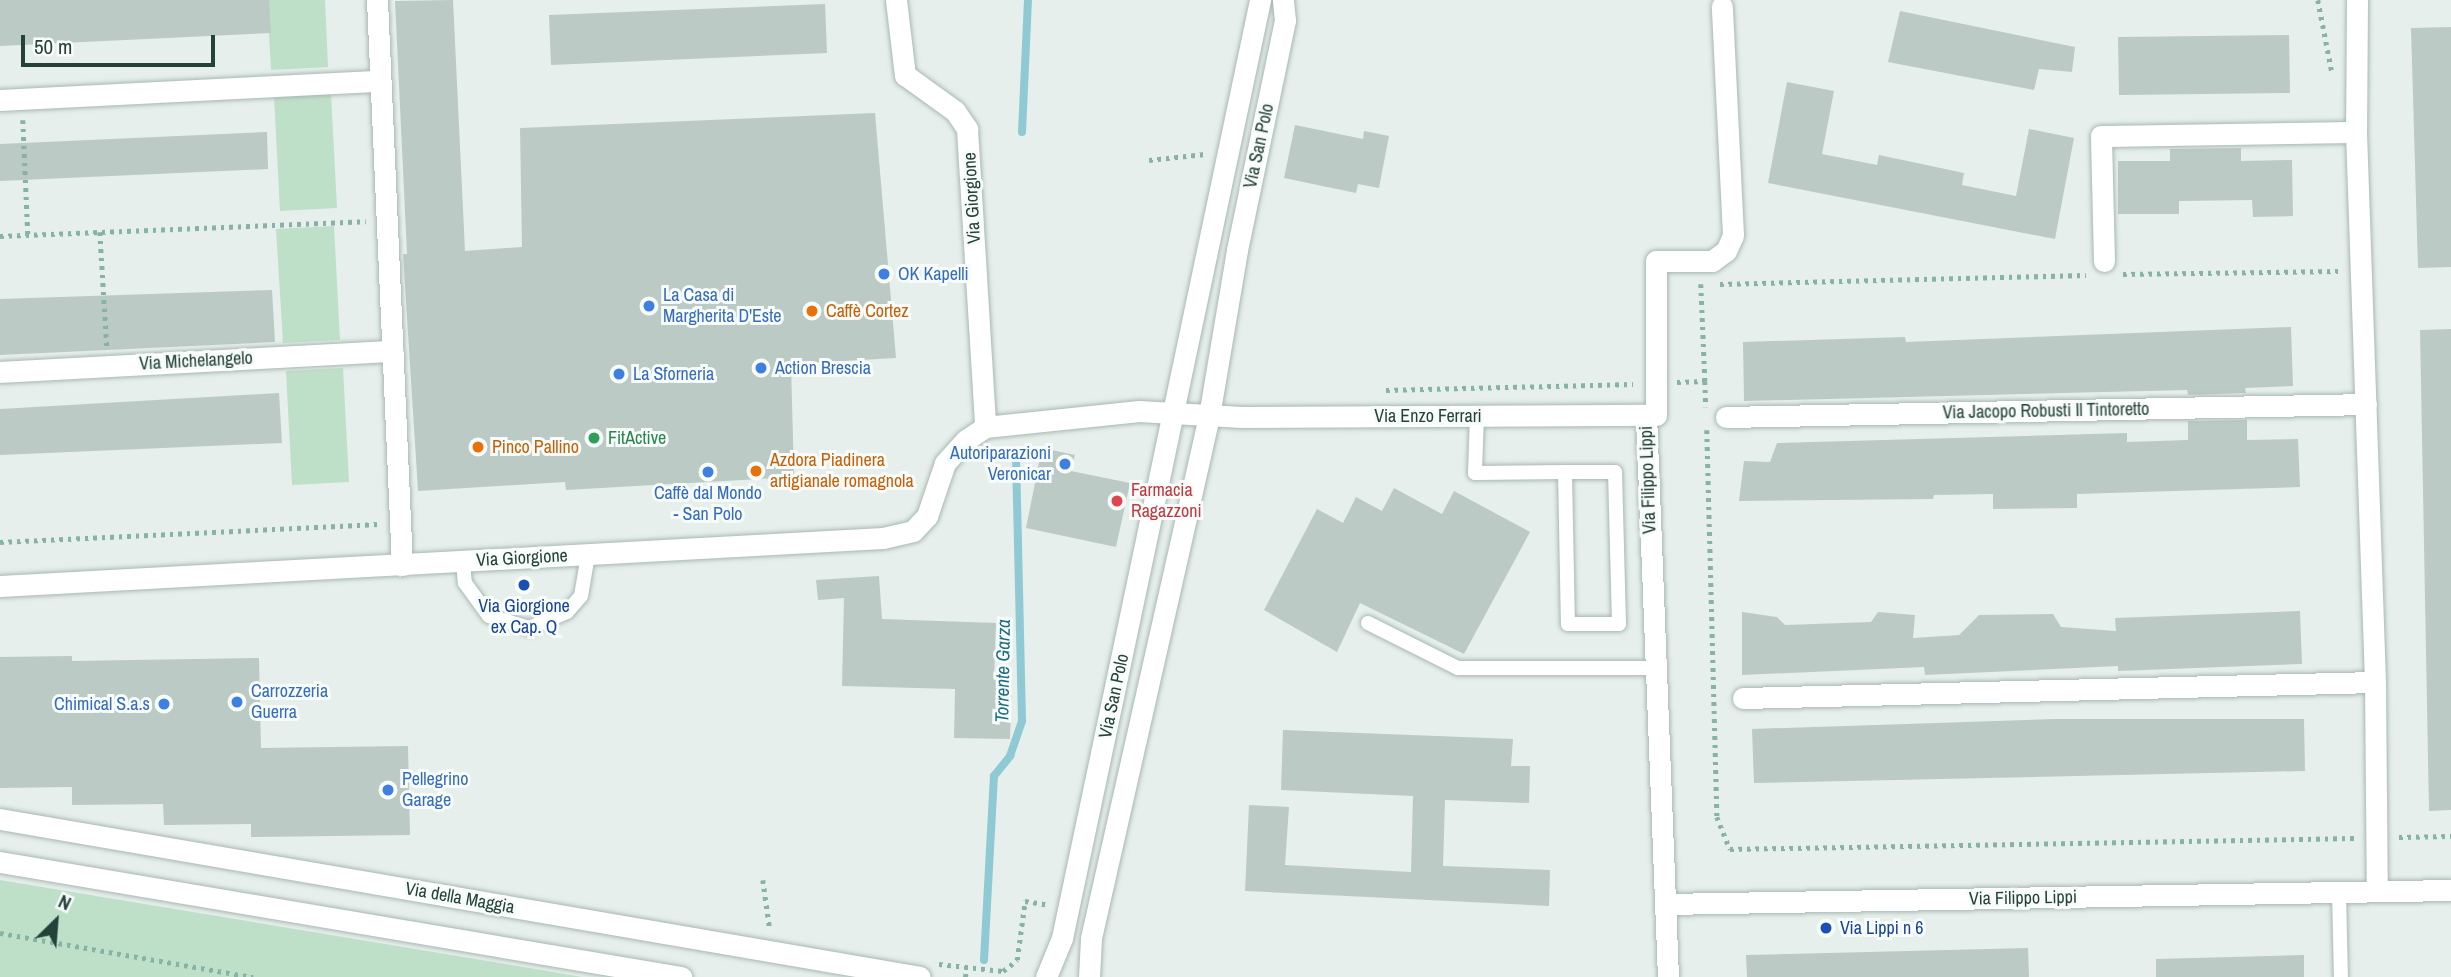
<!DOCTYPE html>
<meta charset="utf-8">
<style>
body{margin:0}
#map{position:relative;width:2451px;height:977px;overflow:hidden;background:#e6efeb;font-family:"Archivo Narrow",sans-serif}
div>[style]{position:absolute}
.green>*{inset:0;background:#bfe0c8}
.stream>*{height:8px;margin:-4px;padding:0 4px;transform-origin:4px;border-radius:4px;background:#8ec9d4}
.building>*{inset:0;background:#bbcac4}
.path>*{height:4.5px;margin-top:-2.25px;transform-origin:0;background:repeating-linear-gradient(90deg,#86b3a5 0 3.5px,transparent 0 8.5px)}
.roads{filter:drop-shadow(0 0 2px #a8b8b2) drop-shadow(0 0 2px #a8b8b2)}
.lane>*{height:14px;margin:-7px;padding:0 7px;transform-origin:7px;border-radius:7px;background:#fff}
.street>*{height:21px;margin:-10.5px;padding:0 10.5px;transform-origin:10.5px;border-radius:10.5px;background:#fff}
.secondary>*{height:21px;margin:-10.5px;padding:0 10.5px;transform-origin:10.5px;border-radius:10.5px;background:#fff}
.dots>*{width:19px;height:19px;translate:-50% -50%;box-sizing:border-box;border:4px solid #f7fbf9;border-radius:50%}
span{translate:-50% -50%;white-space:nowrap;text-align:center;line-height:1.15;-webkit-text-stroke:6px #f7fbf9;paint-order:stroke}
.street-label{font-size:18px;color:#24423a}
.shop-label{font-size:18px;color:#366cbe}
.left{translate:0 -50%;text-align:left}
.right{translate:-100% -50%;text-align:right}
.food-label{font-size:18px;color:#c56008}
.leisure-label{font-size:18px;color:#27864d}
.health-label{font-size:18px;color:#be3a42}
.transit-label{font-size:18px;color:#164399}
.water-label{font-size:19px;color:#1c6f80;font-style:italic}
.north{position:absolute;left:21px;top:886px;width:70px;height:70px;-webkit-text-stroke:5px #f7fbf9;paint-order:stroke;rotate:25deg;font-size:19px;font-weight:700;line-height:28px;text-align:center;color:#24423a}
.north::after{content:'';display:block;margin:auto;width:24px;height:32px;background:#24423a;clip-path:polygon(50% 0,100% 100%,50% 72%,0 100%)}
.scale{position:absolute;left:21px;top:35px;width:194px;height:32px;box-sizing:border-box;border:4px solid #24423a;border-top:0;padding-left:9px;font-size:21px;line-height:24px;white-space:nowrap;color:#24423a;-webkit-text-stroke:5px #f7fbf9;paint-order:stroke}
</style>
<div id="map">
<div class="green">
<i style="clip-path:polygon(267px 0,325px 0,328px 67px,271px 70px)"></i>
<i style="clip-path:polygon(331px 94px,337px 208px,280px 211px,274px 97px)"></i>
<i style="clip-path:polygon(334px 226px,340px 340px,283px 343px,276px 229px)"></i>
<i style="clip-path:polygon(343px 368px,349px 482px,292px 485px,286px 371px)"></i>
<i style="clip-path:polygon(0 880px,541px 970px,582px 977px,0 977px)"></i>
</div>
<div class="stream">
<i style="left:1022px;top:132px;width:132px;rotate:-87.4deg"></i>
<i style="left:984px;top:960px;width:184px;rotate:-86.9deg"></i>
<i style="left:994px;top:776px;width:26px;rotate:-51deg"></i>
<i style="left:1010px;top:756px;width:37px;rotate:-71deg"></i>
<i style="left:1022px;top:721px;width:261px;rotate:-91.3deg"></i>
</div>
<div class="building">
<i style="clip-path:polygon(0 0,269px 0,271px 33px,0 46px)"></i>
<i style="clip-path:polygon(453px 0,465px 251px,522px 247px,520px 128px,875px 113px,896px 358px,791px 364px,794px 477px,566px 490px,565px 482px,418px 491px,403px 254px,407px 254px,395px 1px)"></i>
<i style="clip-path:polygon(825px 4px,827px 53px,551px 65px,549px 15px)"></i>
<i style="clip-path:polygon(1900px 11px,2075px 47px,2072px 72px,2039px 69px,2034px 90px,1888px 62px)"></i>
<i style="clip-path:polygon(2451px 27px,2451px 267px,2418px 268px,2411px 28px)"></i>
<i style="clip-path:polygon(2289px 35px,2290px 93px,2119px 95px,2118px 37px)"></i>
<i style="clip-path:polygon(1787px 82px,1834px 91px,1822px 154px,1877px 165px,1879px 155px,1964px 173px,1962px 185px,2016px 196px,2029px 129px,2074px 138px,2055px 239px,1768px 183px)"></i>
<i style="clip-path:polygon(1295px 125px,1363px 139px,1364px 131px,1389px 136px,1379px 188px,1358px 184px,1356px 193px,1284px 178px)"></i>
<i style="clip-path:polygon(267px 132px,268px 169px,0 181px,0 144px)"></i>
<i style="clip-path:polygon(2241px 148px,2241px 161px,2292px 160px,2293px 216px,2253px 217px,2252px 200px,2179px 201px,2179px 214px,2118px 214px,2118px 161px,2170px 161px,2170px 149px)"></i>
<i style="clip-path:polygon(272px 290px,275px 342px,0 355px,0 299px)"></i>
<i style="clip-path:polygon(2291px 327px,2293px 386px,2245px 388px,2246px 393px,2188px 395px,2187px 390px,1744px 401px,1743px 342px,1905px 337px,1906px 342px)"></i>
<i style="clip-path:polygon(2451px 329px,2451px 810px,2429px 811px,2420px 330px)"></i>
<i style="clip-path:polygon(279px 393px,282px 443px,0 455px,0 409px)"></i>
<i style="clip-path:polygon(2247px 420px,2247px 440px,2298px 439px,2300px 487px,2077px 494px,2077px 508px,1993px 509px,1993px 494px,1934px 495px,1933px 499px,1739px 501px,1744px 461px,1770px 462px,1777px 443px,2127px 433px,2127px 442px,2188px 440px,2188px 421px)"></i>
<i style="clip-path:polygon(1042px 448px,1075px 455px,1071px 471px,1130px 483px,1116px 547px,1026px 528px)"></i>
<i style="clip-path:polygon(1394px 488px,1442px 514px,1454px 491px,1530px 532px,1464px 654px,1360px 603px,1337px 652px,1264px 610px,1317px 509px,1343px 523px,1356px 497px,1382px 511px)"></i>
<i style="clip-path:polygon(879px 576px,882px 619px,996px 623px,994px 680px,1012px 680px,1010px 739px,954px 738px,955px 689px,842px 686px,844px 598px,818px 600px,816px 580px)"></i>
<i style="clip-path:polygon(2300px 611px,2302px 664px,2118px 671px,2118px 666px,1925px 675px,1924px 667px,1742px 675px,1742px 612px,1777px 617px,1785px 625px,1871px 622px,1878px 612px,1915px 615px,1913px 638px,1959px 635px,1979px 615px,2053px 614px,2061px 627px,2116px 631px,2115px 618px)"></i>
<i style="clip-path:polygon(72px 656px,72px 661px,259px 658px,261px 748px,408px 746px,410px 835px,251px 837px,251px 824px,164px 825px,163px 804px,72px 805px,72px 787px,0 788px,0 657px)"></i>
<i style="clip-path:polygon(2053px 719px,2304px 719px,2305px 771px,1754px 783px,1752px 729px)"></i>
<i style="clip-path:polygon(1283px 730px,1513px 739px,1511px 766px,1530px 766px,1529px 803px,1445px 800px,1443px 866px,1550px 870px,1549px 906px,1245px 891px,1249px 805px,1289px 807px,1285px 865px,1411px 872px,1413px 796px,1281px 790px)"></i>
<i style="clip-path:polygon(2028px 948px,2029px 977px,1747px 977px,1746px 955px)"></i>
<i style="clip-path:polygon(2304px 955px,2304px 977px,2156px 977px,2156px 959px)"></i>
</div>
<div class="path">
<i style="left:2318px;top:0;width:73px;rotate:79deg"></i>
<i style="left:23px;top:120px;width:115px;rotate:87.5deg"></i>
<i style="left:1149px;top:160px;width:56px;rotate:-6.1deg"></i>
<i style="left:100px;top:232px;width:114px;rotate:86.5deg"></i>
<i style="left:0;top:236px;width:366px;rotate:-2.3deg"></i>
<i style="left:2123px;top:274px;width:215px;rotate:-0.8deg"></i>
<i style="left:1701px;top:284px;width:97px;rotate:87.6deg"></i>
<i style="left:1720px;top:284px;width:366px;rotate:-1.4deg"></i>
<i style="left:1677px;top:382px;width:28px;rotate:-2deg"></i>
<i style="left:1705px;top:381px;width:26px;rotate:88deg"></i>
<i style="left:1386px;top:390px;width:247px;rotate:-1.4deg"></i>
<i style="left:1707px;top:430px;width:387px;rotate:88.5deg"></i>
<i style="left:1717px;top:817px;width:35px;rotate:68deg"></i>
<i style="left:1730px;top:849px;width:626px;rotate:-1.01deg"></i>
<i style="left:0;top:542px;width:380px;rotate:-2.7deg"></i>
<i style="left:2399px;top:837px;width:52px;rotate:-1.1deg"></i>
<i style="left:763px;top:880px;width:50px;rotate:82deg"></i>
<i style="left:0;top:933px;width:257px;rotate:9.9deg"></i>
<i style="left:939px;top:964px;width:64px;rotate:6.2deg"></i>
<i style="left:1003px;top:971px;width:18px;rotate:-38deg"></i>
<i style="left:1017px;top:960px;width:60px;rotate:-82.3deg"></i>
<i style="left:1025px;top:901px;width:24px;rotate:9deg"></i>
<i style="left:965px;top:977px;width:8px;rotate:-76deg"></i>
</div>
<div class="roads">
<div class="lane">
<i style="left:1477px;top:415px;width:58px;rotate:92deg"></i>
<i style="left:1475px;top:473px;width:90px;rotate:-0.6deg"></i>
<i style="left:1565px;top:472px;width:152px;rotate:88.9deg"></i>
<i style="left:1568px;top:624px;width:51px"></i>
<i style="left:1619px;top:624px;width:152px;rotate:-91.5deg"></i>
<i style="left:1615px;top:472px;width:50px;rotate:180deg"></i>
<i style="left:463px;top:562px;width:21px;rotate:85deg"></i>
<i style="left:465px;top:583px;width:41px;rotate:54deg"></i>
<i style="left:489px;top:616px;width:42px;rotate:16.7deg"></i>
<i style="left:529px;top:628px;width:41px;rotate:-22.8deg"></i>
<i style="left:567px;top:612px;width:21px;rotate:-49deg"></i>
<i style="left:581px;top:596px;width:42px;rotate:-80.3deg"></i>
<i style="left:1368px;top:623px;width:101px;rotate:26.6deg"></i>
<i style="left:1458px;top:668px;width:198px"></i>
<i style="left:2339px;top:892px;width:85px;rotate:88.7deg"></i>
</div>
<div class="street">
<i style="left:377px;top:0;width:566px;rotate:87.47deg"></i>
<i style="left:896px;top:0;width:76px;rotate:83.2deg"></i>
<i style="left:905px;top:75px;width:62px;rotate:35.8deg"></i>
<i style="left:955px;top:111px;width:22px;rotate:56deg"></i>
<i style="left:967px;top:129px;width:299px;rotate:86.5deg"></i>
<i style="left:2357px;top:0;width:132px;rotate:90.4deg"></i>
<i style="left:2356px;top:132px;width:550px;rotate:88.02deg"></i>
<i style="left:2375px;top:682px;width:209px;rotate:89.5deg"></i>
<i style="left:0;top:100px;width:379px;rotate:-2.9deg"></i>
<i style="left:2104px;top:261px;width:125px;rotate:-91.4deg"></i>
<i style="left:2101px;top:136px;width:255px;rotate:-0.9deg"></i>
<i style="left:0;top:372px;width:393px;rotate:-3.1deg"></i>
<i style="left:1646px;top:415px;width:562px;rotate:87.76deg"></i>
<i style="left:1726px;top:417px;width:640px;rotate:-1.16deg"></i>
<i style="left:0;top:586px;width:884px;rotate:-3.11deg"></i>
<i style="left:883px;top:538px;width:31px;rotate:-13deg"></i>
<i style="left:913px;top:531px;width:21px;rotate:-47deg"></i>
<i style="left:927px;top:516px;width:56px;rotate:-71.2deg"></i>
<i style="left:945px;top:463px;width:31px;rotate:-48deg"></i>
<i style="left:966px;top:440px;width:23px;rotate:-34deg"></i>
<i style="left:985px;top:427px;width:155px;rotate:-5.9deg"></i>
<i style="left:1139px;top:411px;width:103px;rotate:3.3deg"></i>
<i style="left:1242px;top:417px;width:414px;rotate:-0.3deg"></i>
<i style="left:1656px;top:415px;width:154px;rotate:-90deg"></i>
<i style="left:1656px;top:261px;width:56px"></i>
<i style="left:1712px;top:261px;width:17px;rotate:-36deg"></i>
<i style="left:1726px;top:251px;width:17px;rotate:-66deg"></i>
<i style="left:1733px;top:235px;width:229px;rotate:-92.8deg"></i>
<i style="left:1743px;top:698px;width:632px;rotate:-1.45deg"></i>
<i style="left:1665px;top:904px;width:786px;rotate:-1.02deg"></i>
</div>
<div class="secondary">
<i style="left:0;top:819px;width:933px;rotate:9.74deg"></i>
<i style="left:0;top:862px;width:691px;rotate:9.59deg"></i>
<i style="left:1046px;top:977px;width:42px;rotate:-67.7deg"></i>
<i style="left:1062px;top:938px;width:959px;rotate:-78.08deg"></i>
<i style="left:1089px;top:977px;width:39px;rotate:-87deg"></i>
<i style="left:1091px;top:938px;width:535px;rotate:-77.26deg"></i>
<i style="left:1209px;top:416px;width:168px;rotate:-80.4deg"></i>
<i style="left:1237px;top:250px;width:235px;rotate:-78.2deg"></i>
<i style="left:1285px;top:20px;width:20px;rotate:-96deg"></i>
</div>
</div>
<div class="dots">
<i style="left:884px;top:274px;background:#3f7fe0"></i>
<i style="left:649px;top:306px;background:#3f7fe0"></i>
<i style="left:812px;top:311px;background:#e8710a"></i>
<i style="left:761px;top:368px;background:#3f7fe0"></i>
<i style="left:619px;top:374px;background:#3f7fe0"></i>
<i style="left:594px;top:438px;background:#2e9e5b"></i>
<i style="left:478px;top:447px;background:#e8710a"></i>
<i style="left:1065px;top:464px;background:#3f7fe0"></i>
<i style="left:756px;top:471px;background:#e8710a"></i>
<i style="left:708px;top:472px;background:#3f7fe0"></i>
<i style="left:1117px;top:501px;background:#e0444e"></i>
<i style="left:524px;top:585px;background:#1a4fb4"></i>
<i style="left:237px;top:702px;background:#3f7fe0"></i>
<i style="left:164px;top:704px;background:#3f7fe0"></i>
<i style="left:388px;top:790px;background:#3f7fe0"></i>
<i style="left:1826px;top:928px;background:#1a4fb4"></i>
</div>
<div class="street-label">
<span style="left:1259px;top:146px;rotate:-78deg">Via San Polo</span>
<span style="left:972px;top:198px;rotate:-93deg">Via Giorgione</span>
<span style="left:196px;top:361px;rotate:-3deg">Via Michelangelo</span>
<span style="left:2046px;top:411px;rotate:-1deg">Via Jacopo Robusti Il Tintoretto</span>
<span style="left:1428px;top:416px">Via Enzo Ferrari</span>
<span style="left:1648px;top:480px;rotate:-92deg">Via Filippo Lippi</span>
<span style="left:522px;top:558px;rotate:-3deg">Via Giorgione</span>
<span style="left:1114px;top:696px;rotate:-78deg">Via San Polo</span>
<span style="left:460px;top:898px;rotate:10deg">Via della Maggia</span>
<span style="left:2023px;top:898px;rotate:-1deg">Via Filippo Lippi</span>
</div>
<div class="shop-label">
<span class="left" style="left:898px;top:274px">OK Kapelli</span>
<span class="left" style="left:663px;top:306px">La Casa di<br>Margherita D'Este</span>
<span class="left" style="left:775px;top:368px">Action Brescia</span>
<span class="left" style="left:633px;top:374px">La Sforneria</span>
<span class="right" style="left:1051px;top:464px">Autoriparazioni<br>Veronicar</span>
<span style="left:708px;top:504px">Caffè dal Mondo<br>- San Polo</span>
<span class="left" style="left:251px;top:702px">Carrozzeria<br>Guerra</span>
<span class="right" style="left:150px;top:704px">Chimical S.a.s</span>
<span class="left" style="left:402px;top:790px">Pellegrino<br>Garage</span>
</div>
<div class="food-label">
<span class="left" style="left:826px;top:311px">Caffè Cortez</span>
<span class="left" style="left:492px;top:447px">Pinco Pallino</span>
<span class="left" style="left:770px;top:471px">Azdora Piadinera<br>artigianale romagnola</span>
</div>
<div class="leisure-label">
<span class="left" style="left:608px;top:438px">FitActive</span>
</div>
<div class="health-label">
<span class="left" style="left:1131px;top:501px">Farmacia<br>Ragazzoni</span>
</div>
<div class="transit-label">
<span style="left:524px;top:617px">Via Giorgione<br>ex Cap. Q</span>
<span class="left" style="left:1840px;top:928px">Via Lippi n 6</span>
</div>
<div class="water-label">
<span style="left:1003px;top:671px;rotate:-89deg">Torrente Garza</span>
</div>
<div class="north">N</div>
<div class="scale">50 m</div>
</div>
